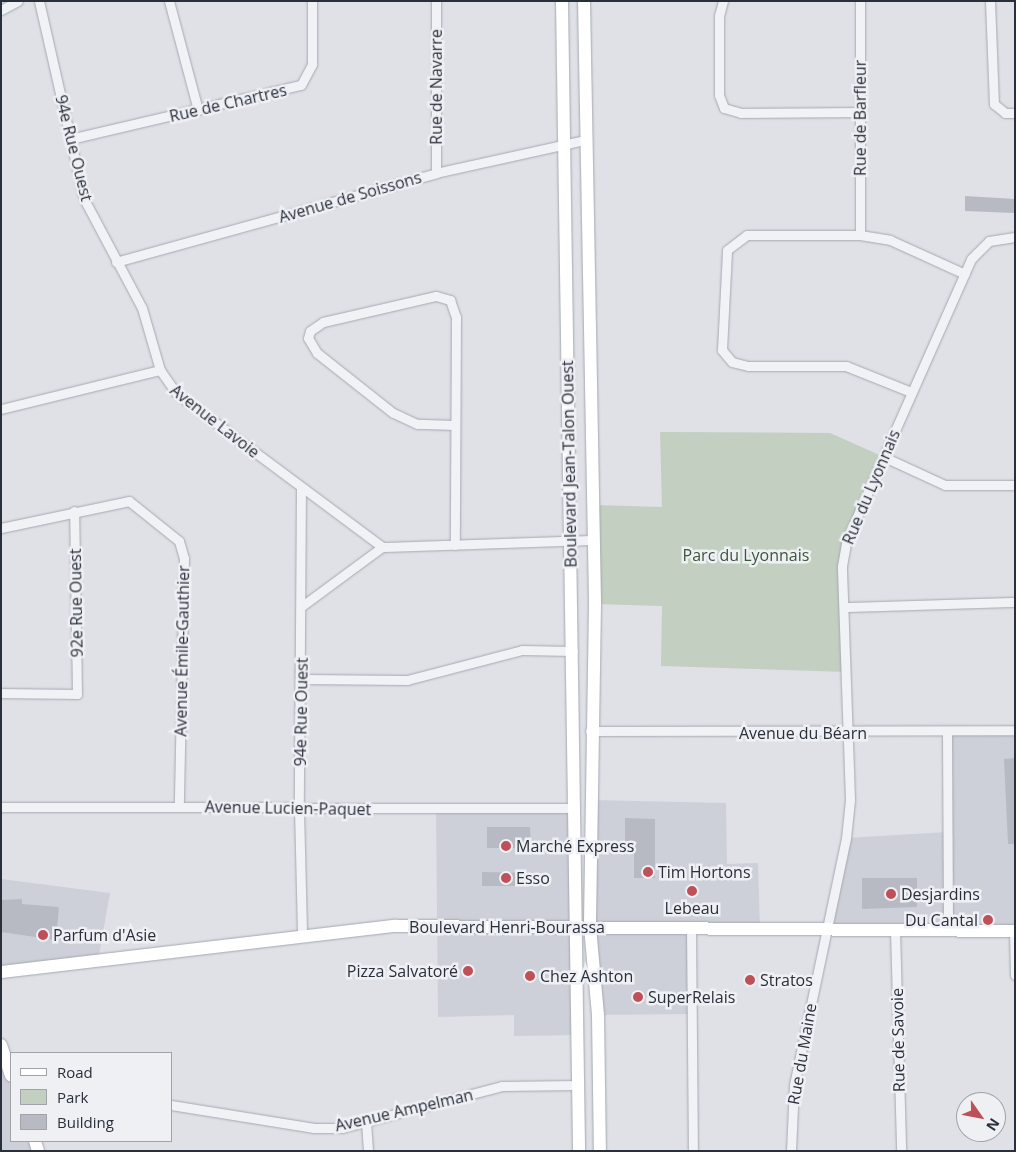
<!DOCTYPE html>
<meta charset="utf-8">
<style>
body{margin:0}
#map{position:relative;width:1016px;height:1152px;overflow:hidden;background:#dfe1e7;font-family:"Open Sans",sans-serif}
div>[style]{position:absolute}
.built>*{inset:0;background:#cdd0d8}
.green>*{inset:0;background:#c3cfc1}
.building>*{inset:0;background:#b7bac3}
.roads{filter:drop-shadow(0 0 1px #a5a8b0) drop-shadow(0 0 1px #a5a8b0)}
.street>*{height:9px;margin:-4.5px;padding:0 4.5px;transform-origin:4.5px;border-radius:4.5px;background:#f1f2f5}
.secondary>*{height:12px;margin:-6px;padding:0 6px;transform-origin:6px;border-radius:6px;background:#fff}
.dots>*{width:14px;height:14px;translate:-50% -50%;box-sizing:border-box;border:2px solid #eef0f4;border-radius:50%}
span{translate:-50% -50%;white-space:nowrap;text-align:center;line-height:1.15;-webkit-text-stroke:5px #eef0f4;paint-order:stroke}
.street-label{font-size:16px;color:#2a2f3c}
.park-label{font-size:16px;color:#3b5639}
.poi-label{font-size:16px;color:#2a2f3c}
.left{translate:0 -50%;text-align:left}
.right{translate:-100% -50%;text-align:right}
.frame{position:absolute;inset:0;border:2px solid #2a2f3c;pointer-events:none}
.legend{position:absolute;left:10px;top:1052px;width:162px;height:90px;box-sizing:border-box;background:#eef0f4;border:1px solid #a0a3aa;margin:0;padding:6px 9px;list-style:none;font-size:15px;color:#2a2f3c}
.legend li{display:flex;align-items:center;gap:10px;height:25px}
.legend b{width:25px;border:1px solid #a0a3aa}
.north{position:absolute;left:956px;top:1092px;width:50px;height:50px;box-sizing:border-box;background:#eef0f4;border:1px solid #a0a3aa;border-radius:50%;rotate:123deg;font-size:14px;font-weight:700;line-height:20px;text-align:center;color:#2a2f3c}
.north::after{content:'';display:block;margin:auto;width:18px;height:22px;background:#be5157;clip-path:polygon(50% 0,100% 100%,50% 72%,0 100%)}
</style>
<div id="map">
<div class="built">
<i style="clip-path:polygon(1015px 730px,1015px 931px,827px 929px,846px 838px,947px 832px,947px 732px)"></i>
<i style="clip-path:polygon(591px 800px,726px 803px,727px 864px,758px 863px,760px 929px,691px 928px,692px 1014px,598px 1015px)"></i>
<i style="clip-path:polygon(575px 808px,577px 1035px,514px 1036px,514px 1015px,438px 1017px,436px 809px)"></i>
<i style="clip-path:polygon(1px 879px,110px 893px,98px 961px,1px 972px)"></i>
<i style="clip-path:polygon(1px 1045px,11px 1075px,11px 1141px,35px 1141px,38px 1151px,1px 1151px)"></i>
</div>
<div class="green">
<i style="clip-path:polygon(660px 432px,830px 433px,884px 457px,847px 539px,842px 566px,847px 672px,661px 666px,662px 606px,595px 604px,594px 505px,662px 507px)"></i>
</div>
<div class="building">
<i style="clip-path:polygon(965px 196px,1015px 199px,1015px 213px,965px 211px)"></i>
<i style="clip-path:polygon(1015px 758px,1015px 844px,1008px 844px,1004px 759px)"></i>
<i style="clip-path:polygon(625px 818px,655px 819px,655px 878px,634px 878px,634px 853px,625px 852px)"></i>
<i style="clip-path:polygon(487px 827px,530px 827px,531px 848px,487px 848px)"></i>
<i style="clip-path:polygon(482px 872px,534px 873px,534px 886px,482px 886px)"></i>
<i style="clip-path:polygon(862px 878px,917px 878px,917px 907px,862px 909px)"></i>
<i style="clip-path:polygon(22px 899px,22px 904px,59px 907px,56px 940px,1px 932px,1px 900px)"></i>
</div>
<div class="roads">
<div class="street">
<i style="left:39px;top:1px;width:203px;rotate:77.2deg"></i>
<i style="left:84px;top:199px;width:123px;rotate:62deg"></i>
<i style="left:142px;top:308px;width:65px;rotate:73.8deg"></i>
<i style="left:169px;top:1px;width:113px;rotate:75.1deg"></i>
<i style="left:723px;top:1px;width:16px;rotate:105deg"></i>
<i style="left:719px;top:16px;width:79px;rotate:90deg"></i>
<i style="left:719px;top:95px;width:14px;rotate:69deg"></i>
<i style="left:724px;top:108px;width:18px;rotate:16deg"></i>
<i style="left:741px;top:113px;width:119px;rotate:-0.5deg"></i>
<i style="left:860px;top:1px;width:234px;rotate:90deg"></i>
<i style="left:990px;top:1px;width:103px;rotate:87.8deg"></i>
<i style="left:994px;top:104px;width:14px;rotate:39deg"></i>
<i style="left:1005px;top:113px;width:10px"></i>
<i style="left:1px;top:10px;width:19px;rotate:-28deg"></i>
<i style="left:70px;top:139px;width:237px;rotate:-13.2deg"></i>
<i style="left:301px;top:85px;width:24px;rotate:-62deg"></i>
<i style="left:312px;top:64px;width:63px;rotate:-90deg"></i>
<i style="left:436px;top:173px;width:172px;rotate:-90deg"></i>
<i style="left:116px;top:262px;width:332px;rotate:-15.5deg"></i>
<i style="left:436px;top:173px;width:153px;rotate:-12.5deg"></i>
<i style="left:911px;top:392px;width:70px;rotate:-158.2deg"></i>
<i style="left:846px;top:366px;width:98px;rotate:180deg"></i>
<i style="left:748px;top:366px;width:16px;rotate:-166deg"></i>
<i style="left:732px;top:362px;width:16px;rotate:-130deg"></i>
<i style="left:722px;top:350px;width:100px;rotate:-87.1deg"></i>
<i style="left:727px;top:250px;width:25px;rotate:-37deg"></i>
<i style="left:747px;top:235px;width:113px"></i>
<i style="left:860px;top:235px;width:30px;rotate:9deg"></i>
<i style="left:890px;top:240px;width:82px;rotate:24.4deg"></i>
<i style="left:1px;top:409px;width:164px;rotate:-13.8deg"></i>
<i style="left:160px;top:370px;width:29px;rotate:55deg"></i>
<i style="left:177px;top:394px;width:256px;rotate:36.7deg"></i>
<i style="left:382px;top:547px;width:212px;rotate:-1.9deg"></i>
<i style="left:455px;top:425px;width:38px;rotate:-178deg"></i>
<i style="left:417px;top:424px;width:26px;rotate:-155deg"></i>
<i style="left:393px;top:413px;width:97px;rotate:-141.7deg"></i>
<i style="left:317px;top:353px;width:17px;rotate:-121deg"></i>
<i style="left:308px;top:338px;width:7px;rotate:-74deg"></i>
<i style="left:310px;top:331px;width:16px;rotate:-35deg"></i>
<i style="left:323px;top:322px;width:116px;rotate:-13deg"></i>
<i style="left:436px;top:296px;width:15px;rotate:16deg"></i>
<i style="left:450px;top:300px;width:18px;rotate:71deg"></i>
<i style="left:456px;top:317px;width:228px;rotate:90.3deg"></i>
<i style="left:884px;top:457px;width:67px;rotate:24.7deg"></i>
<i style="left:945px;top:485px;width:70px"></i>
<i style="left:301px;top:487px;width:322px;rotate:90.4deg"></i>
<i style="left:299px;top:809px;width:127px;rotate:88.6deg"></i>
<i style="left:1px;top:528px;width:131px;rotate:-11.9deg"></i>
<i style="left:129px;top:501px;width:64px;rotate:38.7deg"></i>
<i style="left:179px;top:541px;width:18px;rotate:74deg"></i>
<i style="left:184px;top:558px;width:249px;rotate:91.2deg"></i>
<i style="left:302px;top:606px;width:99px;rotate:-36.4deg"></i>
<i style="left:845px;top:607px;width:170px;rotate:-1.7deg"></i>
<i style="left:302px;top:679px;width:105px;rotate:0.5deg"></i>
<i style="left:407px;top:680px;width:119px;rotate:-14.6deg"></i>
<i style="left:522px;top:650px;width:51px;rotate:1.1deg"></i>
<i style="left:1px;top:693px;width:76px;rotate:0.8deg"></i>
<i style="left:77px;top:694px;width:183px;rotate:-90.9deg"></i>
<i style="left:590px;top:731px;width:425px;rotate:-0.1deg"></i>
<i style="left:947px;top:732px;width:198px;rotate:89.7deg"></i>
<i style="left:1px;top:807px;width:574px;rotate:0.1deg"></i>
<i style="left:691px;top:928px;width:223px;rotate:89.5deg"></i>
<i style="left:895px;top:930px;width:221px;rotate:88.4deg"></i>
<i style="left:1014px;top:931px;width:44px;rotate:88.7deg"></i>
<i style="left:171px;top:1105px;width:145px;rotate:9.1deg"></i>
<i style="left:314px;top:1128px;width:28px"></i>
<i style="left:342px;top:1128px;width:165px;rotate:-14.7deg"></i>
<i style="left:502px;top:1086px;width:75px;rotate:-0.8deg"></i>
<i style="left:366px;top:1122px;width:29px;rotate:86deg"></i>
<i style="left:791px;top:1151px;width:66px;rotate:-87.4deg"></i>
<i style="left:794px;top:1085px;width:252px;rotate:-78.1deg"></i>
<i style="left:846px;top:838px;width:39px;rotate:-84deg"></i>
<i style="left:850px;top:799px;width:233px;rotate:-92deg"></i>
<i style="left:842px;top:566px;width:27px;rotate:-80deg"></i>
<i style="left:847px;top:539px;width:306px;rotate:-66.1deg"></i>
<i style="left:971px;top:259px;width:25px;rotate:-45deg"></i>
<i style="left:989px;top:241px;width:26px;rotate:-9deg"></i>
</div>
<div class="secondary">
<i style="left:562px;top:1px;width:1150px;rotate:89.15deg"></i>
<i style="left:584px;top:1px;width:603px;rotate:88.95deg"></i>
<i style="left:595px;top:604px;width:323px;rotate:90.9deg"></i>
<i style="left:590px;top:927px;width:88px;rotate:84.8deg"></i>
<i style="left:598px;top:1015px;width:136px;rotate:89.2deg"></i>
<i style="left:1px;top:972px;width:397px;rotate:-6.7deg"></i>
<i style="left:395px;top:926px;width:620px;rotate:0.46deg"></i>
<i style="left:1px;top:1045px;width:32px;rotate:72deg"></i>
<i style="left:35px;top:1141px;width:10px;rotate:73deg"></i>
</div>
</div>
<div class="dots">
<i style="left:506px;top:846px;background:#be5157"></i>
<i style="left:648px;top:872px;background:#be5157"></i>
<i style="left:506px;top:878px;background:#be5157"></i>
<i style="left:692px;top:891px;background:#be5157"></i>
<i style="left:891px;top:894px;background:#be5157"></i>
<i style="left:988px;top:920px;background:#be5157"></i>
<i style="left:43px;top:935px;background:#be5157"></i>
<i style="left:468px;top:971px;background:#be5157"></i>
<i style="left:530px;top:976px;background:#be5157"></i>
<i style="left:750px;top:980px;background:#be5157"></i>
<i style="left:638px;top:997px;background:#be5157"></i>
</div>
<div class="street-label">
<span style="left:436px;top:87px;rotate:-90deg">Rue de Navarre</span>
<span style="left:228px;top:103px;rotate:-13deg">Rue de Chartres</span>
<span style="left:860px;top:118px;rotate:-90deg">Rue de Barfleur</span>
<span style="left:74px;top:148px;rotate:76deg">94e Rue Ouest</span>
<span style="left:350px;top:197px;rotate:-16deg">Avenue de Soissons</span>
<span style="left:215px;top:421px;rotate:38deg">Avenue Lavoie</span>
<span style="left:569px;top:464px;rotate:-91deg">Boulevard Jean-Talon Ouest</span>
<span style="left:871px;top:487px;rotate:-67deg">Rue du Lyonnais</span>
<span style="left:76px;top:603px;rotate:-91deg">92e Rue Ouest</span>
<span style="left:182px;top:651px;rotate:-89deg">Avenue Émile-Gauthier</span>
<span style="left:301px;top:712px;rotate:-89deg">94e Rue Ouest</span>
<span style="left:803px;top:733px">Avenue du Béarn</span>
<span style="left:288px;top:808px;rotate:1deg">Avenue Lucien-Paquet</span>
<span style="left:507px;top:927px">Boulevard Henri-Bourassa</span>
<span style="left:898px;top:1040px;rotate:-91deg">Rue de Savoie</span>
<span style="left:802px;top:1054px;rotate:-80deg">Rue du Maine</span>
<span style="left:404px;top:1110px;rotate:-13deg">Avenue Ampelman</span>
</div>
<div class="park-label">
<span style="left:746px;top:555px">Parc du Lyonnais</span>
</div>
<div class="poi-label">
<span class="left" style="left:516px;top:846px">Marché Express</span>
<span class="left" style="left:658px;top:872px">Tim Hortons</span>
<span class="left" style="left:516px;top:878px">Esso</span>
<span class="left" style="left:901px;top:894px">Desjardins</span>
<span style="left:692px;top:908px">Lebeau</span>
<span class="right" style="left:978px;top:920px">Du Cantal</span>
<span class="left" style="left:53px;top:935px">Parfum d'Asie</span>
<span class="right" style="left:458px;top:971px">Pizza Salvatoré</span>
<span class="left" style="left:540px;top:976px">Chez Ashton</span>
<span class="left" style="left:760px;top:980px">Stratos</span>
<span class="left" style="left:648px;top:997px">SuperRelais</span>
</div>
<div class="frame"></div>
<ul class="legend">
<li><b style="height:6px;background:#fff"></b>Road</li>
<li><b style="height:14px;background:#c3cfc1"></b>Park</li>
<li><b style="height:14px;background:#b7bac3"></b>Building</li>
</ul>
<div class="north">N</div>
</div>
